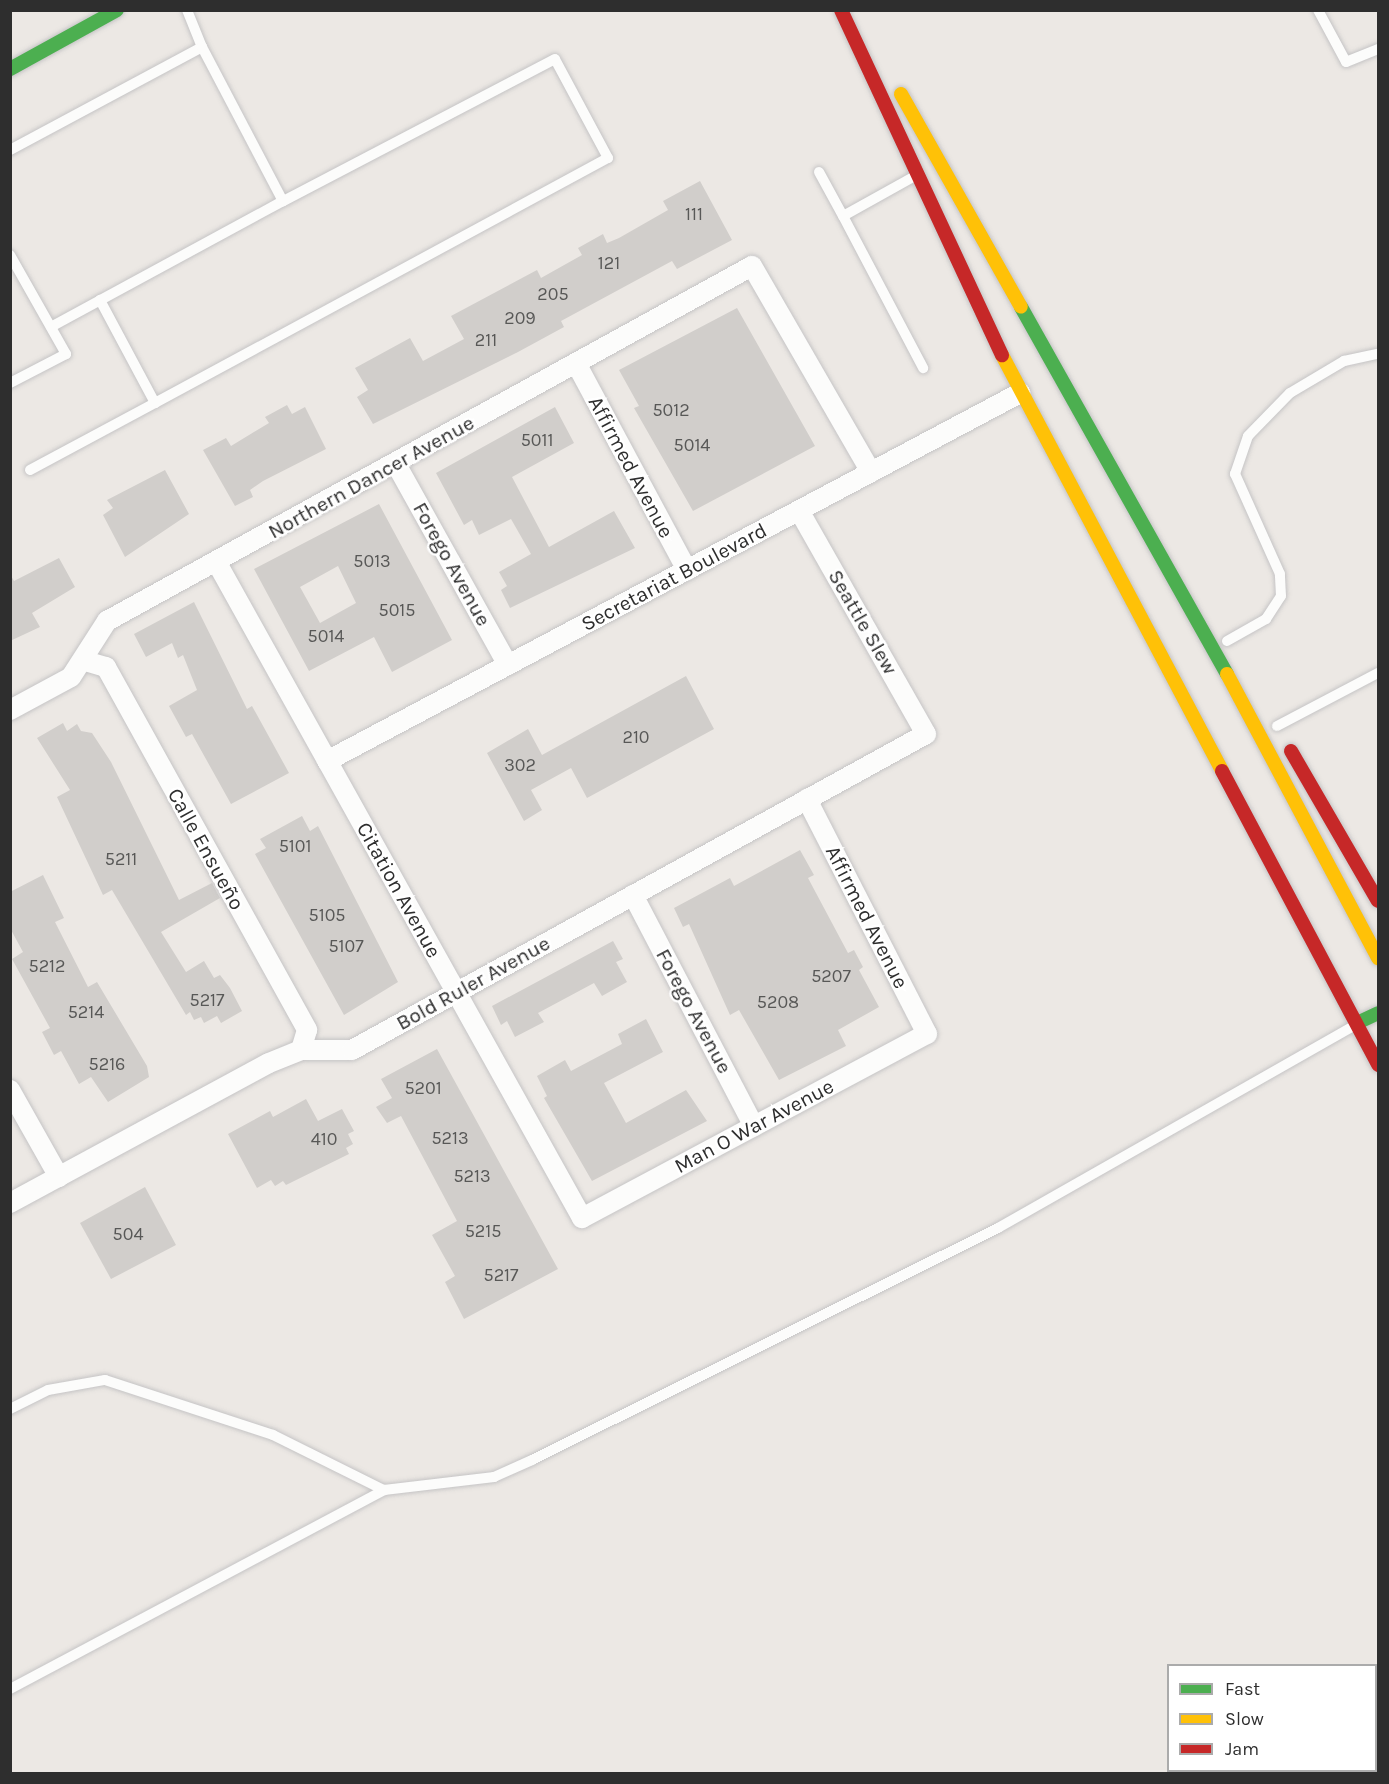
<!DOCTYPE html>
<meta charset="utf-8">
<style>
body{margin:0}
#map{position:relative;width:1389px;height:1784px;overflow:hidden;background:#ece8e4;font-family:Karla,sans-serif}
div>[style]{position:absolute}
.building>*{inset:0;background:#d1cecb}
.roads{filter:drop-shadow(0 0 2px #c5c4c5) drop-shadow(0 0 2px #c5c4c5)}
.lane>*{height:10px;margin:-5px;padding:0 5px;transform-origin:5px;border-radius:5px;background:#fcfcfb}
.street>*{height:20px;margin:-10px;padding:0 10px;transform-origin:10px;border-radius:10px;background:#fcfcfb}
.fast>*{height:14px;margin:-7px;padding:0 7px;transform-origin:7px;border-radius:7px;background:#4caf50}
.slow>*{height:14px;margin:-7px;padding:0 7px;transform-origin:7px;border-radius:7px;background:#ffc107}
.jam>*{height:14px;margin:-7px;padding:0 7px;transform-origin:7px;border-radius:7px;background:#c62828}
span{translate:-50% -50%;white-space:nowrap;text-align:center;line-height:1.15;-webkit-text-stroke:5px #fff;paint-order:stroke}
.number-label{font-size:18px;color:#585857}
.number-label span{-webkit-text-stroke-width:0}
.street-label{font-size:21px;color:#2e2e2e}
.frame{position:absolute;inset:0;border:12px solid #2e2e2e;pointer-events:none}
.legend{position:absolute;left:1167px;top:1664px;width:210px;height:108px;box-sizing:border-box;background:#fff;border:2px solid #ababab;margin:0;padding:8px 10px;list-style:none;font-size:18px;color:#2e2e2e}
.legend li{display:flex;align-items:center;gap:12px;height:30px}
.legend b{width:30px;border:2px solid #ababab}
</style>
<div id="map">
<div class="building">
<i style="clip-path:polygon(700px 181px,732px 240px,677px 269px,672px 261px,561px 321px,564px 327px,518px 352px,373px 424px,357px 397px,368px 390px,355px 368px,410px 338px,423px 361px,464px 339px,451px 316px,537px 270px,541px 278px,582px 255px,578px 248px,603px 234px,607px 243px,619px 238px,668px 210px,663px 201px)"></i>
<i style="clip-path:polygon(737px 308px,815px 446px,693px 511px,634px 408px,639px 406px,619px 370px)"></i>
<i style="clip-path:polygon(287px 405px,292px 414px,305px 407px,326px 449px,263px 481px,250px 490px,253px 497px,235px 506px,203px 450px,226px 438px,231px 446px,269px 423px,265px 417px)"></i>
<i style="clip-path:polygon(555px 407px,574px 443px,512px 477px,549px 547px,614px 511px,635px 548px,510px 608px,501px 590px,507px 586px,499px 572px,531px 554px,511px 519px,479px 535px,472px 520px,464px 525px,436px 473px)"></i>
<i style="clip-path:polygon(165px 470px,189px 514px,125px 557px,103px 515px,113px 508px,107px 500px)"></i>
<i style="clip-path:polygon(evenodd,379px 504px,452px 640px,392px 672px,374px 637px,309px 671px,254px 569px,379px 504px,338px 566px,356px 603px,320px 623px,300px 587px,338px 566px)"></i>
<i style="clip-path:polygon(59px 558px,75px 587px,32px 613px,40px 627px,10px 641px,10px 574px,14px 581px)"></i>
<i style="clip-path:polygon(194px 602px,247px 709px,252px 706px,289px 773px,231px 804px,192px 734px,186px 737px,169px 706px,197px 690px,183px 655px,178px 658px,172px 643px,146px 657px,134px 634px)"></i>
<i style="clip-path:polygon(686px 676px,714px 729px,587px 798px,571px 768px,531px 790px,542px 810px,524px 821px,487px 753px,528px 729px,542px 755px)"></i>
<i style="clip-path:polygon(63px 723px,67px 731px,77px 724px,81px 731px,92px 733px,111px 762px,179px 900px,212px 883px,220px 898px,161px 932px,186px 972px,204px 961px,214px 978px,220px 975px,230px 988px,242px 1011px,221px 1023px,217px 1016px,204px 1023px,201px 1017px,194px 1020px,190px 1012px,186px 1015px,112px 890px,103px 895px,57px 797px,70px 790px,37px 738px)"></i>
<i style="clip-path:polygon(302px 816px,310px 831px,318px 826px,398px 982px,344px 1015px,255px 854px,266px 848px,260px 839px)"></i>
<i style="clip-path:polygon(800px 850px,814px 875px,808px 878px,848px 953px,854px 950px,863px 967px,859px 970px,879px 1007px,838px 1030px,846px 1046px,779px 1080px,739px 1010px,730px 1015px,689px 924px,683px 927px,674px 908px,730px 878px,734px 886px)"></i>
<i style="clip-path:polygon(43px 875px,64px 918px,55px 922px,88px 987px,97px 982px,147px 1066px,149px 1077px,108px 1102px,91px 1077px,79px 1084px,61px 1051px,54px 1055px,42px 1032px,50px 1028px,12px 959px,23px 952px,10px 928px,10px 892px)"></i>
<i style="clip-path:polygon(613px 941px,623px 959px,616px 962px,627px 982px,602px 996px,594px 983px,538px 1013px,544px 1022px,515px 1037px,507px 1021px,501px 1025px,492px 1006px)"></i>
<i style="clip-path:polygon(646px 1019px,663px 1052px,604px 1083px,626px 1123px,686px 1090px,707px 1121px,592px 1181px,544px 1098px,547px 1096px,537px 1076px,565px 1060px,571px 1071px,622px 1044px,618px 1034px)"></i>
<i style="clip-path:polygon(437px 1049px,558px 1269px,464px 1319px,445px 1282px,455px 1276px,432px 1235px,457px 1221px,401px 1116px,387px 1123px,376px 1107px,392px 1098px,381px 1079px)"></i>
<i style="clip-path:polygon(306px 1099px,318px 1121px,342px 1109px,354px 1131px,348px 1134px,353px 1144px,346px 1148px,349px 1154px,286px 1185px,283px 1181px,275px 1186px,271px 1180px,257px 1188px,228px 1134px,270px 1111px,273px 1117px)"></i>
<i style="clip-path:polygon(145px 1187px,176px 1245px,111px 1279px,80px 1223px)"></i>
</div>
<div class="roads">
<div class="lane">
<i style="left:187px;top:10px;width:40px;rotate:68deg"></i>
<i style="left:1318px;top:10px;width:59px;rotate:61.7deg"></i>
<i style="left:1346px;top:62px;width:35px;rotate:-22deg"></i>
<i style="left:10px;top:150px;width:218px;rotate:-28.2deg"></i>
<i style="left:202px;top:47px;width:174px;rotate:62.3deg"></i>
<i style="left:283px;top:201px;width:264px;rotate:151.5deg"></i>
<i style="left:819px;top:172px;width:50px;rotate:61.4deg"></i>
<i style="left:915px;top:176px;width:82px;rotate:150.9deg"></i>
<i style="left:843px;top:216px;width:172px;rotate:62.2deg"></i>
<i style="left:10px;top:255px;width:114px;rotate:60.5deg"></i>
<i style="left:66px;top:354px;width:63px;rotate:152.6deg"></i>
<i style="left:155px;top:403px;width:515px;rotate:-28.41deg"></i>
<i style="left:608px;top:158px;width:112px;rotate:-118.2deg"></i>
<i style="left:555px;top:59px;width:307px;rotate:152.4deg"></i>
<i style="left:30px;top:470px;width:142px;rotate:-28.2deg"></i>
<i style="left:155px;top:403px;width:117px;rotate:-118.1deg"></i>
<i style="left:1227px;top:641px;width:45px;rotate:-29.4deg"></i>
<i style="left:1266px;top:619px;width:27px;rotate:-57deg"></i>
<i style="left:1281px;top:596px;width:22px;rotate:-93deg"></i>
<i style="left:1280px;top:574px;width:110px;rotate:-114.2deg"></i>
<i style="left:1235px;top:474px;width:40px;rotate:-71.1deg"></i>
<i style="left:1248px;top:436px;width:60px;rotate:-45.7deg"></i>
<i style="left:1290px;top:393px;width:63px;rotate:-30.7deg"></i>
<i style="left:1344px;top:361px;width:35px;rotate:-12deg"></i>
<i style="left:1277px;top:726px;width:114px;rotate:-27.7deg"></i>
<i style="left:10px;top:1409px;width:42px;rotate:-26.6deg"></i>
<i style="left:48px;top:1390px;width:58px;rotate:-10deg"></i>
<i style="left:105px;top:1380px;width:177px;rotate:18.1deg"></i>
<i style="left:273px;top:1435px;width:124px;rotate:26.4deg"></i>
<i style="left:10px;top:1689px;width:424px;rotate:-28deg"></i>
<i style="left:384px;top:1490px;width:111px;rotate:-6.7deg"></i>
<i style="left:494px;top:1477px;width:42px;rotate:-24.1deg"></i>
<i style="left:532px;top:1460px;width:521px;rotate:-26.47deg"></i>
<i style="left:998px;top:1228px;width:411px;rotate:-29.6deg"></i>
</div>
<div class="street">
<i style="left:576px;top:363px;width:235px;rotate:61.8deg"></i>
<i style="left:396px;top:464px;width:230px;rotate:60.9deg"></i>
<i style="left:217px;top:563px;width:750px;rotate:60.87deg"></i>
<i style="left:582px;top:1218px;width:391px;rotate:-28.1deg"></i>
<i style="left:927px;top:1034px;width:264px;rotate:-117.1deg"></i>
<i style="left:85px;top:661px;width:22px;rotate:16deg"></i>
<i style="left:106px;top:667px;width:415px;rotate:61deg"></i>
<i style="left:307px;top:1030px;width:21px;rotate:107deg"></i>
<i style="left:10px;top:710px;width:69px;rotate:-28.4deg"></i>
<i style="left:71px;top:677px;width:67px;rotate:-57.3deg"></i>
<i style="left:107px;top:621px;width:736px;rotate:-28.83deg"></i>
<i style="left:752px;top:266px;width:238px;rotate:60deg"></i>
<i style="left:327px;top:761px;width:785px;rotate:-27.97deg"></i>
<i style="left:633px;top:895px;width:261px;rotate:62.4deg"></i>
<i style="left:10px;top:1090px;width:100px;rotate:60.6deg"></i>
<i style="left:10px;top:1203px;width:294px;rotate:-28.4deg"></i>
<i style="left:269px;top:1063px;width:35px;rotate:-22deg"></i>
<i style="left:301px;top:1050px;width:51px"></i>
<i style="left:352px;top:1050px;width:655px;rotate:-28.83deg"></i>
<i style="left:926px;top:734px;width:257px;rotate:-119.6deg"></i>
</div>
<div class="fast">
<i style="left:10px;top:69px;width:122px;rotate:-28.9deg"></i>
<i style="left:1021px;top:307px;width:421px;rotate:60.7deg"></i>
<i style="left:1357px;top:1023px;width:23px;rotate:-25deg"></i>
</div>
<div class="slow">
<i style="left:901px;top:94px;width:244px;rotate:60.6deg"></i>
<i style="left:1002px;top:355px;width:471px;rotate:62.1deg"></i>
<i style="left:1227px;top:674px;width:322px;rotate:62deg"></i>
</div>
<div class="jam">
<i style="left:841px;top:10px;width:381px;rotate:65deg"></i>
<i style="left:1291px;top:751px;width:173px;rotate:59.9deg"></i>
<i style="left:1222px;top:771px;width:333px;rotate:62deg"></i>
</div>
</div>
<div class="number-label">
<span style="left:694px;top:214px">111</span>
<span style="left:609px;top:263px">121</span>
<span style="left:553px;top:294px">205</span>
<span style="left:520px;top:318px">209</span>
<span style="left:486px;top:340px">211</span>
<span style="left:671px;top:410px">5012</span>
<span style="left:537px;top:440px">5011</span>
<span style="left:692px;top:445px">5014</span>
<span style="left:372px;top:561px">5013</span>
<span style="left:397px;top:610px">5015</span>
<span style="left:326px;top:636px">5014</span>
<span style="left:636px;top:737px">210</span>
<span style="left:520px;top:765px">302</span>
<span style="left:295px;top:846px">5101</span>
<span style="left:121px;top:859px">5211</span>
<span style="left:327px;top:915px">5105</span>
<span style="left:346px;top:946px">5107</span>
<span style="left:47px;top:966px">5212</span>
<span style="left:831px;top:976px">5207</span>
<span style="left:207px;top:1000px">5217</span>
<span style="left:778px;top:1002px">5208</span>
<span style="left:86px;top:1012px">5214</span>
<span style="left:107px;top:1064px">5216</span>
<span style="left:423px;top:1088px">5201</span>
<span style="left:450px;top:1138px">5213</span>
<span style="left:324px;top:1139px">410</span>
<span style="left:472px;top:1176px">5213</span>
<span style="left:483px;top:1231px">5215</span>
<span style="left:128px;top:1234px">504</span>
<span style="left:501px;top:1275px">5217</span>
</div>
<div class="street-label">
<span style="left:631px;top:467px;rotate:62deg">Affirmed Avenue</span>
<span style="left:371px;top:477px;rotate:-29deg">Northern Dancer Avenue</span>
<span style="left:452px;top:564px;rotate:61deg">Forego Avenue</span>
<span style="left:674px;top:577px;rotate:-28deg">Secretariat Boulevard</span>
<span style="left:863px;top:622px;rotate:60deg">Seattle Slew</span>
<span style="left:206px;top:849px;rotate:61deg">Calle Ensueño</span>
<span style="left:399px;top:890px;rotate:61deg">Citation Avenue</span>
<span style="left:867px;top:917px;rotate:63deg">Affirmed Avenue</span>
<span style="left:473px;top:983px;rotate:-29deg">Bold Ruler Avenue</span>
<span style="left:694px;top:1011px;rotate:62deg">Forego Avenue</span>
<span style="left:754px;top:1126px;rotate:-28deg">Man O War Avenue</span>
</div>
<div class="frame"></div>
<ul class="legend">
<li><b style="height:8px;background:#4caf50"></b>Fast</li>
<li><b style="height:8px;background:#ffc107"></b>Slow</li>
<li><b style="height:8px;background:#c62828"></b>Jam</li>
</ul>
</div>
